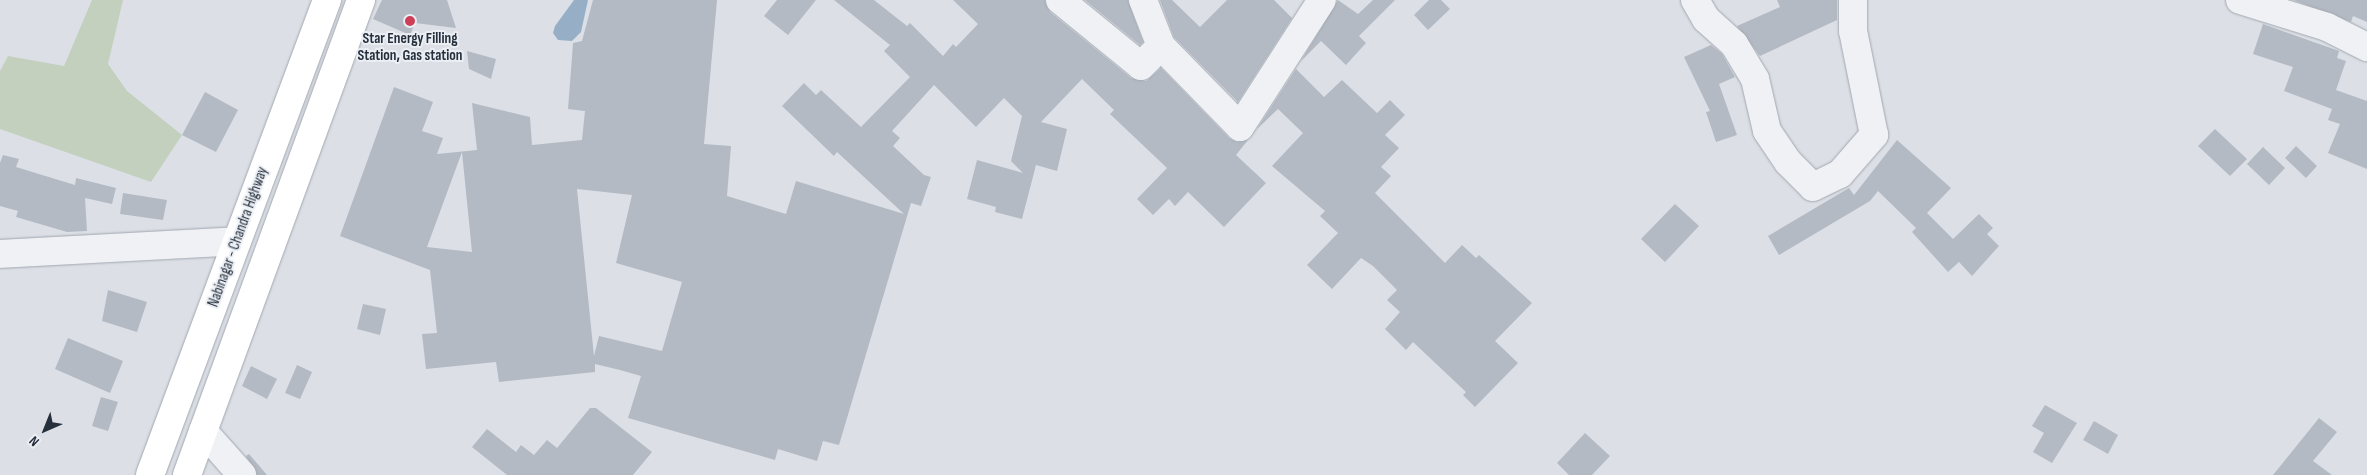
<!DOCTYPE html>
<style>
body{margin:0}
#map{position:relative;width:2367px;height:475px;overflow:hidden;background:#dce0e6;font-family:"Sofia Sans Condensed",sans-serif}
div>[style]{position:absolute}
.green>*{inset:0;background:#c2d0bd}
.water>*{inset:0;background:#96afc7}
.building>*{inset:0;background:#b3bac3}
.roads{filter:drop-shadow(0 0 1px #a2a7b0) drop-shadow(0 0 1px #a2a7b0)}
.minor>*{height:28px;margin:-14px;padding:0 14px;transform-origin:14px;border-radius:14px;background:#eff1f5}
.highway>*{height:28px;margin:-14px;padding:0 14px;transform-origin:14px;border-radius:14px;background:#fff}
.dots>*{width:14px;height:14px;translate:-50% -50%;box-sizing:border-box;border:2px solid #ebeff4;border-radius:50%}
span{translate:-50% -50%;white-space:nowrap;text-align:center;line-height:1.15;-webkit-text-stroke:4px #ebeff4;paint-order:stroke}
.poi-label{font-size:15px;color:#262f3c;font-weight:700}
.street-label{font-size:15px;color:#262f3c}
.north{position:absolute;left:20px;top:405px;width:50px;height:50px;-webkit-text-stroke:4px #ebeff4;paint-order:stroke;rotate:224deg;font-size:14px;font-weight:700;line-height:20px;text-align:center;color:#262f3c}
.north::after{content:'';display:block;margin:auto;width:18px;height:22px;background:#262f3c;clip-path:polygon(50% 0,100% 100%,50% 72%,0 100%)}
</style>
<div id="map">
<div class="green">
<i style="clip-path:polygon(92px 0,123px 0,108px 64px,127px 91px,182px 135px,151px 182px,0 129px,0 71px,8px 56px,64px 66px)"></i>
</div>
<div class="water">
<i style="clip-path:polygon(574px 0,588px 0,581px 32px,572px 41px,558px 40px,553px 33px,555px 26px)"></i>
</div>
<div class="building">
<i style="clip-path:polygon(382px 0,447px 0,456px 28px,415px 23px,410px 35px,373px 19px)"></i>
<i style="clip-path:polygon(evenodd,593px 0,717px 0,704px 144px,731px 146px,727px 196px,786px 214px,796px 181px,904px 214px,837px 152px,834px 156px,782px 106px,804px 83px,816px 95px,821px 90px,861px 127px,910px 77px,884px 51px,890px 45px,834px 0,874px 0,907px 26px,910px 23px,943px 56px,953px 44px,956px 47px,978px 24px,953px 0,1045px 0,1050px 12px,1131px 78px,1146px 81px,1161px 68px,1229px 138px,1237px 142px,1248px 140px,1236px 155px,1266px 183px,1224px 227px,1188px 192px,1175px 206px,1169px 199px,1153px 215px,1137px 199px,1167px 168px,1110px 114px,1114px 110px,1082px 79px,1041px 122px,1067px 129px,1057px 171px,1036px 165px,1022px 219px,995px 212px,996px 207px,967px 199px,977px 160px,1023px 173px,1011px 161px,1022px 116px,1004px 98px,976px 127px,934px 85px,892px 131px,900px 138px,893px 146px,924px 175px,931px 177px,921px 206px,911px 203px,839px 445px,823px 441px,817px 461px,778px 449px,775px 460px,628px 418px,641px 376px,620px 370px,595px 364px,595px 372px,499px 382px,496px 362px,426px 369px,422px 334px,437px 333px,430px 270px,340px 236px,394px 87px,433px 102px,422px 131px,443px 138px,437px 154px,477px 150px,472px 103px,530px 117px,532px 145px,582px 140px,585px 111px,568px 109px,571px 70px,573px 43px,582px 41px,593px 0,462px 152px,472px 252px,427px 247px,462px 152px,593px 0,577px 189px,632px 195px,616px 263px,682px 282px,662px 351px,599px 336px,594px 356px,577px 189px)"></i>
<i style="clip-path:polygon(777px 0,816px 0,788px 35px,764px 16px)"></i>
<i style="clip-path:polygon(1085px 0,1128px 0,1143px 42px,1140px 45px)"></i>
<i style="clip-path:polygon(1160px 0,1172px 0,1200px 27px,1227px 0,1274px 0,1292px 18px,1238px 102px,1174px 37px)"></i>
<i style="clip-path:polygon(1338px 0,1358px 14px,1373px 0,1395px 0,1359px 36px,1366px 43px,1346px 65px,1321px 41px,1301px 61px)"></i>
<i style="clip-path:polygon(1429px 0,1441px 0,1450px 9px,1428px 30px,1414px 15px)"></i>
<i style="clip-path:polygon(1777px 0,1837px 0,1837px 20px,1760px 56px,1737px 26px,1780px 7px)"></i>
<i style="clip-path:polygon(2293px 0,2367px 0,2367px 22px,2353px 16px,2351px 22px)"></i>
<i style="clip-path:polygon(2263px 24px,2339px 51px,2337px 58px,2346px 61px,2336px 90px,2367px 101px,2367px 169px,2328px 153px,2340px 124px,2328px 120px,2332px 109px,2284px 91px,2293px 67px,2253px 54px)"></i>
<i style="clip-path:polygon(1711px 45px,1722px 54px,1735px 77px,1719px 84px,1737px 135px,1716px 142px,1706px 112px,1710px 111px,1684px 57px)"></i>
<i style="clip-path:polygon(467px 51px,496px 59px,491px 79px,469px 69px)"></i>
<i style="clip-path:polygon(1296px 69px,1324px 97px,1342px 80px,1377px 113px,1390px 100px,1405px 115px,1385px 135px,1399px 148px,1381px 167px,1391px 176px,1375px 193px,1445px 263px,1462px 245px,1476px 258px,1479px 255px,1532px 303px,1495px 341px,1518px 363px,1475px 407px,1463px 395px,1466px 392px,1413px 342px,1406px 350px,1385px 329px,1400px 312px,1387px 300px,1397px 290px,1373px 266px,1361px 258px,1332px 289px,1307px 265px,1338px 233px,1320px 216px,1325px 211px,1272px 166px,1303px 133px,1278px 109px,1257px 129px)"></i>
<i style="clip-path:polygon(205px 92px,238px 110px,216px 152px,182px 135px)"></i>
<i style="clip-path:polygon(2215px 129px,2247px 159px,2230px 176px,2198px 146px)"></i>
<i style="clip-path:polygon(1897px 140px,1951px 188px,1927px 213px,1953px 239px,1979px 214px,1993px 228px,1987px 234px,1999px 246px,1972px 276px,1959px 262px,1948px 272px,1912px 232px,1916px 228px,1878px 191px,1870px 201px,1779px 255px,1768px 236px,1849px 188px,1854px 195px)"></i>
<i style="clip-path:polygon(2296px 146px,2317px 166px,2306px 178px,2285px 158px)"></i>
<i style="clip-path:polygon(2263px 147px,2285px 168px,2269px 185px,2247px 164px)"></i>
<i style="clip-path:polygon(3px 155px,19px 159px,16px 167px,75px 185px,76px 178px,116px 188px,112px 204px,85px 198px,87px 231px,67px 232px,16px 217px,18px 211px,0 206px,0 163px)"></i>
<i style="clip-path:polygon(123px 193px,167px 200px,163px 220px,120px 214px)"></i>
<i style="clip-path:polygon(1675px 204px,1699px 226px,1665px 262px,1641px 239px)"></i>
<i style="clip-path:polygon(108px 290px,147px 302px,137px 332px,102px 321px)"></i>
<i style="clip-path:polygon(363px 304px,386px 309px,380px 335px,357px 329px)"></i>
<i style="clip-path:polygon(68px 338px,123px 361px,110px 393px,55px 369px)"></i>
<i style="clip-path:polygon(297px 365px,312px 372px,300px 399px,285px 393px)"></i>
<i style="clip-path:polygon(251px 366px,277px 379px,267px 399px,242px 386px)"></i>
<i style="clip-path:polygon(101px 397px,118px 402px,108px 431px,92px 426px)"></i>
<i style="clip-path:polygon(2045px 405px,2077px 423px,2052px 463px,2033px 452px,2044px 433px,2032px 426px)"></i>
<i style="clip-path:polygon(590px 408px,596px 408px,652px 452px,633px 475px,507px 475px,472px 447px,487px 429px,516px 452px,521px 445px,534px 455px,547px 440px,557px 448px)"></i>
<i style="clip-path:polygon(2319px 418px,2337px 432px,2313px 461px,2332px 475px,2273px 475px)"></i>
<i style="clip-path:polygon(2094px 421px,2118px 435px,2108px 454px,2083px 440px)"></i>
<i style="clip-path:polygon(1585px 433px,1610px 456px,1592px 475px,1569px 475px,1557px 463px)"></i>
<i style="clip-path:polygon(249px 454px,267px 475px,257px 475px,246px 456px)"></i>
</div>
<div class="roads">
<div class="minor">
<i style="left:1060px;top:0;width:104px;rotate:39.2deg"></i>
<i style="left:1141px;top:66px;width:28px;rotate:-45deg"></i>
<i style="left:1161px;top:46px;width:113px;rotate:45.7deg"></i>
<i style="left:1240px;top:127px;width:151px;rotate:-57.2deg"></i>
<i style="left:1143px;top:0;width:49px;rotate:68.6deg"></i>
<i style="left:1695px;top:0;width:22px;rotate:60deg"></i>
<i style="left:1706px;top:19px;width:38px;rotate:42deg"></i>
<i style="left:1734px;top:44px;width:41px;rotate:59deg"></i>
<i style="left:1755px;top:79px;width:53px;rotate:77deg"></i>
<i style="left:1767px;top:131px;width:37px;rotate:56deg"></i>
<i style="left:1788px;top:162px;width:35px;rotate:45deg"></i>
<i style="left:1813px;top:187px;width:30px;rotate:-26deg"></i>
<i style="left:1840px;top:174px;width:52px;rotate:-48.9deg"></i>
<i style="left:1874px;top:135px;width:106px;rotate:-101.4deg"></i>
<i style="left:1853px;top:31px;width:31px;rotate:-90deg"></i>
<i style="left:2240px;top:0;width:91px;rotate:17.2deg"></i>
<i style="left:2327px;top:27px;width:45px;rotate:26.6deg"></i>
<i style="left:0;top:254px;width:237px;rotate:-3.1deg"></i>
<i style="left:203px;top:431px;width:59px;rotate:48.4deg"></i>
</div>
<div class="highway">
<i style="left:150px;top:475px;width:507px;rotate:-69.56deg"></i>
<i style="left:187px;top:475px;width:506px;rotate:-69.88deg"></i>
</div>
</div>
<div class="dots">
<i style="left:410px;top:21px;background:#cd3f57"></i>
</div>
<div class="poi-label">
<span style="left:410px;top:47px">Star Energy Filling<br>Station, Gas station</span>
</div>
<div class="street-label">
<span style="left:238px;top:237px;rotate:-70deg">Nabinagar - Chandra Highway</span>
</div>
<div class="north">N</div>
</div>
